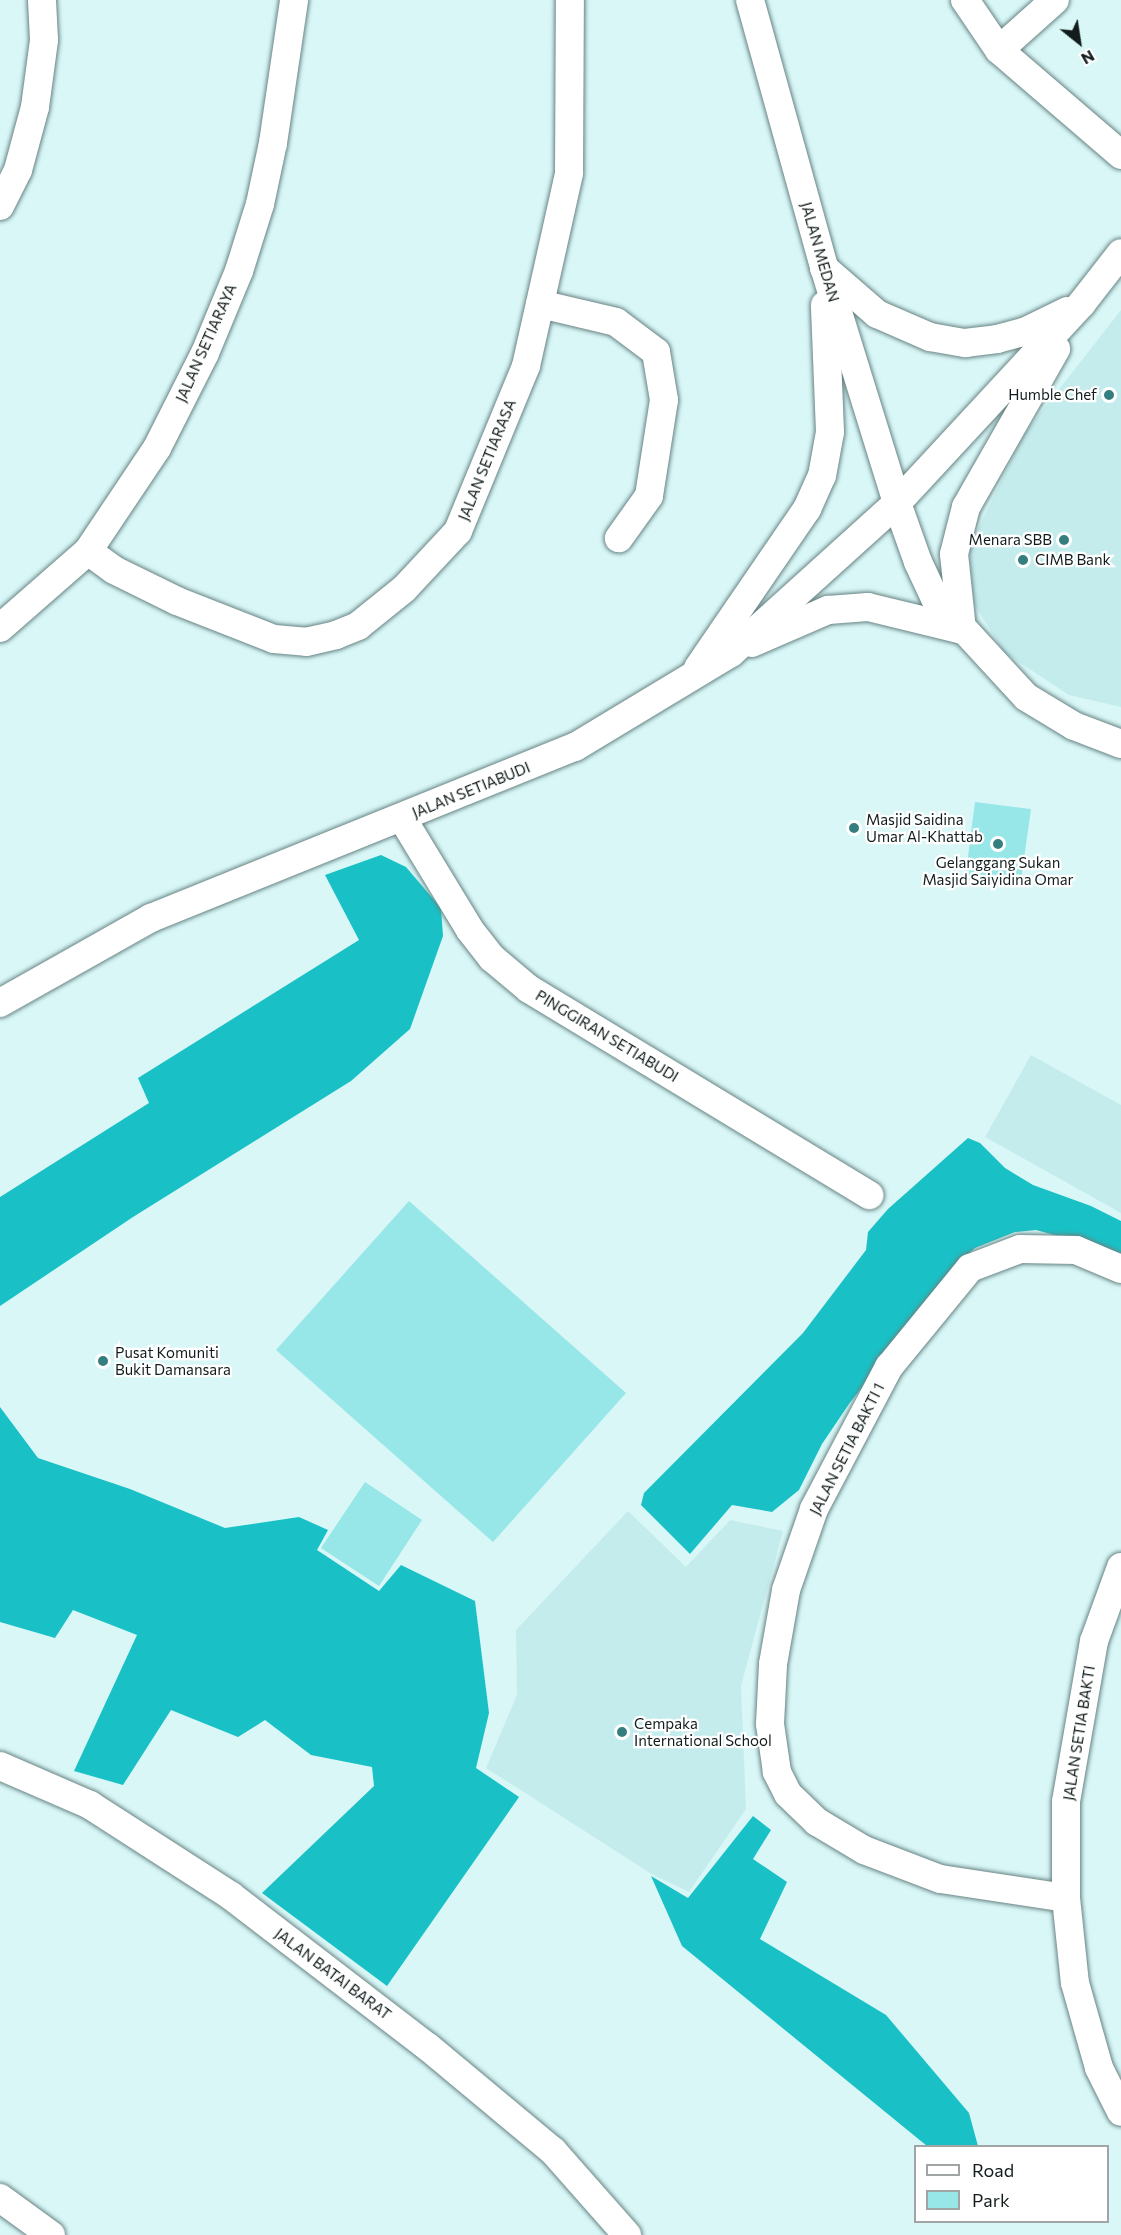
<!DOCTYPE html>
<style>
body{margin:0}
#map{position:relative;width:1121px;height:2235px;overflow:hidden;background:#d9f7f7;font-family:Commissioner,sans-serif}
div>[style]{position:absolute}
.built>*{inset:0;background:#c5eced}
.green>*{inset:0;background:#97e6e8}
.forest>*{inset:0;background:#19c1c6}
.roads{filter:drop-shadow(0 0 2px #688383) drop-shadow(0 0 2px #688383)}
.minor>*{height:28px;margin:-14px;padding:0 14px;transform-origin:14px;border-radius:14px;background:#fff}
.dots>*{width:16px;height:16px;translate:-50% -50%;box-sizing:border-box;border:3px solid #fff;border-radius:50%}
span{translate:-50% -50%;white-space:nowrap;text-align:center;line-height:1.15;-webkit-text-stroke:4.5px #fff;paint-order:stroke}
.street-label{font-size:15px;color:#121c1c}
.poi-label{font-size:15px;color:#121c1c}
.right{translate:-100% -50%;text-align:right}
.left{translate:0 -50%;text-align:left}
.legend{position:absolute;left:914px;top:2145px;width:195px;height:78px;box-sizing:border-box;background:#fff;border:2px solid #a0a4a4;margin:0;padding:8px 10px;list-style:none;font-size:18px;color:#121c1c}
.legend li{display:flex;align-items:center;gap:12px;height:30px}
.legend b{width:30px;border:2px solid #a0a4a4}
.north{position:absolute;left:1049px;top:12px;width:60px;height:60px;-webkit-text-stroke:4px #fff;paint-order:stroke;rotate:150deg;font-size:16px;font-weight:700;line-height:24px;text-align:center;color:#121c1c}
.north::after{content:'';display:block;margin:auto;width:21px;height:27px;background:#121c1c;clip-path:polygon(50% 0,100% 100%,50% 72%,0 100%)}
</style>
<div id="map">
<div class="built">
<i style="clip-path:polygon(1121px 310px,1121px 707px,1069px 695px,1004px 652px,974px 604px,969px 548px,1024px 434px)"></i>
<i style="clip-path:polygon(1031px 1055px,1121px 1105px,1121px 1213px,985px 1137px)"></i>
<i style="clip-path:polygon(628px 1511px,686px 1567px,730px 1520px,783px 1531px,741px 1686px,746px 1809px,689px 1892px,650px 1873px,486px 1768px,517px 1695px,516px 1630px)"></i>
</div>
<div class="green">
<i style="clip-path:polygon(975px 802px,1031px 809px,1020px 887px,965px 880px)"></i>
<i style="clip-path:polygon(409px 1201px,626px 1393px,493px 1542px,276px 1350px)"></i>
<i style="clip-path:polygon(365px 1482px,422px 1520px,379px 1586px,321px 1548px)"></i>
</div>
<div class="forest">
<i style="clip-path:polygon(381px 855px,406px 867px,441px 908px,443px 936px,410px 1029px,351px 1081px,133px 1217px,0 1306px,0 1197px,149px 1103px,138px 1078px,359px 940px,325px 875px)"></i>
<i style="clip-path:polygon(968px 1138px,980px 1143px,1005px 1168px,1033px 1185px,1091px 1206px,1121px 1221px,1121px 1253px,1036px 1230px,1015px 1232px,975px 1248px,960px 1261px,849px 1404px,822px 1444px,799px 1490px,772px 1512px,732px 1505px,690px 1554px,641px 1505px,644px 1493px,803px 1333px,866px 1250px,868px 1232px,888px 1209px)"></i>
<i style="clip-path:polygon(0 1407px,38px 1458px,130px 1489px,225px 1528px,299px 1517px,328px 1530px,317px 1550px,379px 1591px,401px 1565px,475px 1601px,489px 1713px,476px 1768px,519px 1797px,387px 1986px,262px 1893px,374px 1786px,372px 1767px,311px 1755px,265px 1720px,238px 1737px,171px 1710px,123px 1785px,74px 1771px,137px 1635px,73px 1610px,55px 1638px,0 1622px)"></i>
<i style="clip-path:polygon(753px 1816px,771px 1830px,753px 1859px,787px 1882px,760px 1939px,886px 2015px,969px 2113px,978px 2146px,927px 2146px,682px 1946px,651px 1876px,688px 1898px)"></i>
</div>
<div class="roads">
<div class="minor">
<i style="left:750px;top:0;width:277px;rotate:74.5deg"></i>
<i style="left:824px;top:267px;width:247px;rotate:72.8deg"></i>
<i style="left:897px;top:503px;width:63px;rotate:70.4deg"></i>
<i style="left:918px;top:562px;width:40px;rotate:65deg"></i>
<i style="left:935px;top:598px;width:134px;rotate:47.4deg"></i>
<i style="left:1026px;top:697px;width:56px;rotate:31.1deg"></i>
<i style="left:1074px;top:726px;width:50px;rotate:21deg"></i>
<i style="left:965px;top:0;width:60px;rotate:55.8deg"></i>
<i style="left:999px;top:50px;width:161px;rotate:40.7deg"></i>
<i style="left:999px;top:50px;width:75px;rotate:-41.8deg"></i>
<i style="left:0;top:206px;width:40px;rotate:-63.4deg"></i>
<i style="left:18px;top:170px;width:65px;rotate:-74.9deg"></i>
<i style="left:35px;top:107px;width:68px;rotate:-82.3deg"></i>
<i style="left:44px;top:40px;width:40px;rotate:-92.9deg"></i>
<i style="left:824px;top:268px;width:70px;rotate:41deg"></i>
<i style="left:877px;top:314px;width:58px;rotate:23.5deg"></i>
<i style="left:930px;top:337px;width:36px;rotate:10deg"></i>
<i style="left:965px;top:343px;width:32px;rotate:-7deg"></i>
<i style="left:997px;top:339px;width:28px;rotate:-15deg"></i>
<i style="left:1024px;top:332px;width:48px;rotate:-26deg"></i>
<i style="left:540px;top:304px;width:78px;rotate:13.3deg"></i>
<i style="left:616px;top:322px;width:50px;rotate:36.9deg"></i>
<i style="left:656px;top:352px;width:49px;rotate:80.5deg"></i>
<i style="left:664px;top:400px;width:97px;rotate:98.9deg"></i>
<i style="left:649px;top:496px;width:52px;rotate:125.5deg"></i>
<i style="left:88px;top:551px;width:32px;rotate:36deg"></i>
<i style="left:114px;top:570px;width:70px;rotate:26.2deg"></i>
<i style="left:177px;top:601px;width:104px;rotate:21.4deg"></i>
<i style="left:274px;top:639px;width:32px;rotate:5deg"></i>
<i style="left:306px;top:642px;width:31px;rotate:-13deg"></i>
<i style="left:336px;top:635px;width:24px;rotate:-22deg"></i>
<i style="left:358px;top:626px;width:59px;rotate:-38.8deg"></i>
<i style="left:404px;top:589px;width:79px;rotate:-47deg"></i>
<i style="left:458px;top:531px;width:178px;rotate:-67.6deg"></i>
<i style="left:526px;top:366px;width:198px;rotate:-77.4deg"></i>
<i style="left:569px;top:173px;width:173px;rotate:-89.7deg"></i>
<i style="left:0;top:628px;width:117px;rotate:-41.2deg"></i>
<i style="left:88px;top:551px;width:124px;rotate:-56.2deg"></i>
<i style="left:157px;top:448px;width:106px;rotate:-63.2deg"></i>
<i style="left:205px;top:353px;width:89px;rotate:-67.5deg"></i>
<i style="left:239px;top:271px;width:70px;rotate:-72.6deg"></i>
<i style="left:260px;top:204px;width:62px;rotate:-78deg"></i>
<i style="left:273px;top:143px;width:145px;rotate:-81.6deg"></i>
<i style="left:962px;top:630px;width:76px;rotate:-96deg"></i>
<i style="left:954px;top:554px;width:49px;rotate:-75.7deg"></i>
<i style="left:966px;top:507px;width:182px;rotate:-60.3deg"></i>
<i style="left:752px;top:643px;width:83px;rotate:-23.5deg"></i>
<i style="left:828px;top:610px;width:40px;rotate:-4.3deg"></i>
<i style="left:868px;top:607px;width:97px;rotate:13.7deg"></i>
<i style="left:698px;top:668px;width:193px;rotate:-55.6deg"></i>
<i style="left:807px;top:509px;width:36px;rotate:-66deg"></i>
<i style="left:822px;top:476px;width:45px;rotate:-79.7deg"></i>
<i style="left:830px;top:432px;width:127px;rotate:-92.3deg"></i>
<i style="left:402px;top:818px;width:131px;rotate:58.7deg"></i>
<i style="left:470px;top:930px;width:36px;rotate:52deg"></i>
<i style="left:492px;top:958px;width:48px;rotate:40deg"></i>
<i style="left:529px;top:989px;width:398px;rotate:31.2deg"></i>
<i style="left:0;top:1003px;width:173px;rotate:-29.4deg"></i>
<i style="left:151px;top:918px;width:457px;rotate:-22deg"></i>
<i style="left:575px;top:747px;width:182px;rotate:-31.1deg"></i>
<i style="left:731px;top:653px;width:224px;rotate:-42.1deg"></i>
<i style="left:897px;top:503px;width:272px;rotate:-47.2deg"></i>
<i style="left:1082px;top:303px;width:63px;rotate:-52deg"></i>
<i style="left:1121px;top:1567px;width:79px;rotate:110deg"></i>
<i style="left:1094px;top:1641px;width:163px;rotate:99.9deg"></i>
<i style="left:1066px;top:1802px;width:96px;rotate:90deg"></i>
<i style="left:1066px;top:1898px;width:85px;rotate:84deg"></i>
<i style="left:1075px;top:1983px;width:88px;rotate:74.2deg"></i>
<i style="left:1099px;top:2068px;width:49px;rotate:63.4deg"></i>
<i style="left:0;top:1766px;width:98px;rotate:23.4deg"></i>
<i style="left:90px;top:1805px;width:168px;rotate:32.8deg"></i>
<i style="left:231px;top:1896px;width:248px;rotate:37.5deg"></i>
<i style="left:428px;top:2047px;width:163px;rotate:39.8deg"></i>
<i style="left:553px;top:2151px;width:112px;rotate:48.6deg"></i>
<i style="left:1066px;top:1898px;width:127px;rotate:-171.4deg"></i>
<i style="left:940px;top:1879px;width:81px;rotate:-159.1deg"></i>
<i style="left:864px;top:1850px;width:55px;rotate:-149.2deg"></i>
<i style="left:817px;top:1822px;width:40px;rotate:-136deg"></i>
<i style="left:788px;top:1794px;width:25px;rotate:-117deg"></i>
<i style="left:777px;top:1772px;width:49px;rotate:-98.3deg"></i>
<i style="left:770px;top:1724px;width:60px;rotate:-87.1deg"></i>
<i style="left:773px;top:1664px;width:75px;rotate:-80deg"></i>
<i style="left:786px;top:1590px;width:86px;rotate:-70.9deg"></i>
<i style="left:814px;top:1509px;width:161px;rotate:-62.2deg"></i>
<i style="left:889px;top:1367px;width:128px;rotate:-50.7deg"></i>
<i style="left:970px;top:1268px;width:53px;rotate:-20.8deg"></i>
<i style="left:1020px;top:1249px;width:56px;rotate:1deg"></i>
<i style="left:1076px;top:1250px;width:49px;rotate:22.9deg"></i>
<i style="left:0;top:2198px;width:63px;rotate:36deg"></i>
</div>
</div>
<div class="dots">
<i style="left:1109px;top:395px;background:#357e80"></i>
<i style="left:1064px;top:540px;background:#357e80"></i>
<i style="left:1023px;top:560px;background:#357e80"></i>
<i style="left:854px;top:828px;background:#357e80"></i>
<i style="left:998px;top:844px;background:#357e80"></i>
<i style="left:103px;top:1361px;background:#357e80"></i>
<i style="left:622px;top:1732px;background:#357e80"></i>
</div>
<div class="street-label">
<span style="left:820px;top:252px;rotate:74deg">JALAN MEDAN</span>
<span style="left:206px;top:343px;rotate:-66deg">JALAN SETIARAYA</span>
<span style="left:487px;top:460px;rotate:-68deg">JALAN SETIARASA</span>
<span style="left:471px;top:790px;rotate:-22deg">JALAN SETIABUDI</span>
<span style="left:607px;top:1036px;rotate:31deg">PINGGIRAN SETIABUDI</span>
<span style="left:847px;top:1449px;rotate:-63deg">JALAN SETIA BAKTI 1</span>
<span style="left:1079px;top:1733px;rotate:-81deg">JALAN SETIA BAKTI</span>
<span style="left:333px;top:1974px;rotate:37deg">JALAN BATAI BARAT</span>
</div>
<div class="poi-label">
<span class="right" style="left:1097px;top:395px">Humble Chef</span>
<span class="right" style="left:1052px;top:540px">Menara SBB</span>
<span class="left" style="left:1035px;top:560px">CIMB Bank</span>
<span class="left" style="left:866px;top:828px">Masjid Saidina<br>Umar Al-Khattab</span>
<span style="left:998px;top:871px">Gelanggang Sukan<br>Masjid Saiyidina Omar</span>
<span class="left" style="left:115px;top:1361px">Pusat Komuniti<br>Bukit Damansara</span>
<span class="left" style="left:634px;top:1732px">Cempaka<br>International School</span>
</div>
<ul class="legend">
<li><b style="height:8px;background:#fff"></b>Road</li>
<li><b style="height:16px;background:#97e6e8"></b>Park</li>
</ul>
<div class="north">N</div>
</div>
